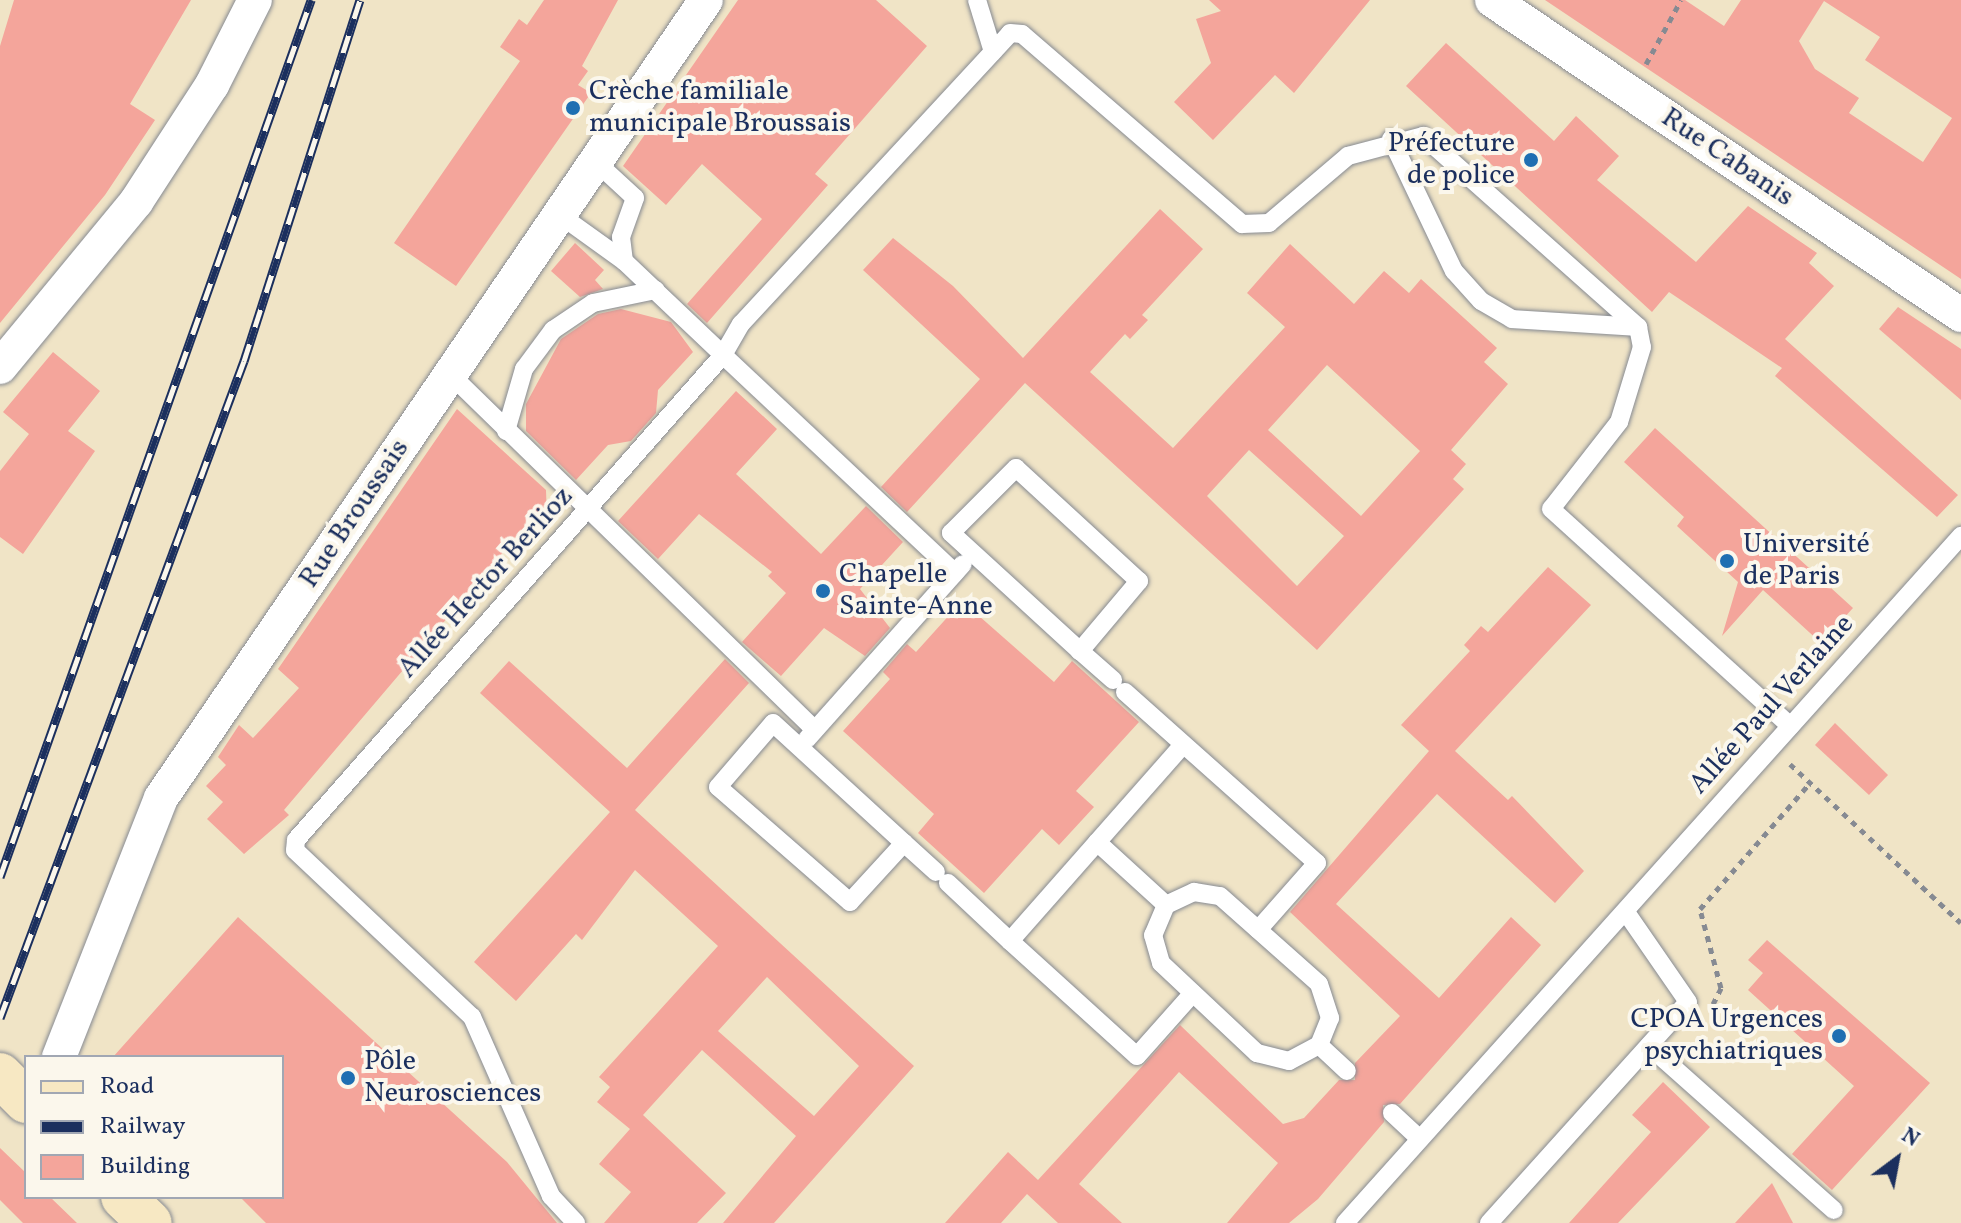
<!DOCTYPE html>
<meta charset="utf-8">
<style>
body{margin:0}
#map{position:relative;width:1961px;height:1223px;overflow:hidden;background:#f0e4c6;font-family:Vollkorn,serif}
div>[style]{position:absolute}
.building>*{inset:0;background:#f4a59b}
.path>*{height:5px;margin-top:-2.5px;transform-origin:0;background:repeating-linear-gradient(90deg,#868a92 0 6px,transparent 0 12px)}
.roads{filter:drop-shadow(0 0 2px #868a92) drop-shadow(0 0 2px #868a92)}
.lane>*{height:18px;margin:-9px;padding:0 9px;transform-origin:9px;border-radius:9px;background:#fff}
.street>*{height:34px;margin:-17px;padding:0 17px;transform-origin:17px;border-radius:17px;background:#fff}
.secondary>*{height:44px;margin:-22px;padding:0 22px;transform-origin:22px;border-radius:22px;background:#f7e8c3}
.rail>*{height:9px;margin-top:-4.5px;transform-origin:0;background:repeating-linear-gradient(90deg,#fbf7ec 0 18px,#1b2f5e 0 36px);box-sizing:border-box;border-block:2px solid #1b2f5e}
.dots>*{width:22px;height:22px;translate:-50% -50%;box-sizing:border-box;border:4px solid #fbf7ec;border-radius:50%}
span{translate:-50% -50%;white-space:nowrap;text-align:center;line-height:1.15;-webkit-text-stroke:8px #fbf7ec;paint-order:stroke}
.poi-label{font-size:28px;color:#1b2f5e}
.left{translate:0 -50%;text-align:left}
.right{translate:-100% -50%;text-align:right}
.street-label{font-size:28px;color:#1b2f5e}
.legend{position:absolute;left:24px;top:1055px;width:260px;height:144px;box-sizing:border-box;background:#fbf7ec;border:2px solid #a1a7b3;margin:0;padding:10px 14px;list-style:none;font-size:24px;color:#1b2f5e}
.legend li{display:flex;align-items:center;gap:16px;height:40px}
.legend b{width:40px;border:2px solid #a1a7b3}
.north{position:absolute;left:1857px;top:1119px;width:80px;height:80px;-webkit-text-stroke:6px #fbf7ec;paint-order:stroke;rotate:32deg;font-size:22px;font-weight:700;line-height:32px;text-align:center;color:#1b2f5e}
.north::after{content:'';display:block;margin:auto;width:28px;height:36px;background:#1b2f5e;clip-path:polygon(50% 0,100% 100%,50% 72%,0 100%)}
</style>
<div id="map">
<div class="building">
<i style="clip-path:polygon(14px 0,191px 0,130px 104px,155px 120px,105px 195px,0 323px,0 46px)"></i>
<i style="clip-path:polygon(544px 0,618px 0,582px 66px,588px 71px,578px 85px,591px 93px,456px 286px,394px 243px,520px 61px,500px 47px,519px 19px,527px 25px)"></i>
<i style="clip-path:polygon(738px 0,876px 0,927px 46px,815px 174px,828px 185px,707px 323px,687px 304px,762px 219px,702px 164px,666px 205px,623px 166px)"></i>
<i style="clip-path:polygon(1209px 0,1370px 0,1294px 93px,1275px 75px,1213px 140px,1174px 102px,1211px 63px,1196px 19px,1221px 11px)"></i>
<i style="clip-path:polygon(evenodd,1545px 0,1685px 0,1724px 26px,1741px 0,1961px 0,1961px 279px,1545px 0,1824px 1px,1880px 37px,1865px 60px,1952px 118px,1923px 162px,1849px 113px,1859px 98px,1815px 69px,1799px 41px,1824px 1px)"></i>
<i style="clip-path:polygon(1446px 43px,1554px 141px,1576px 116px,1619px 156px,1597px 180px,1696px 262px,1748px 206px,1817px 253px,1809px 263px,1834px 286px,1785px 339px,1958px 495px,1937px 517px,1775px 376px,1782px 368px,1669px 292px,1652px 312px,1406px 86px)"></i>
<i style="clip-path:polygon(evenodd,1160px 209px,1203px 249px,1142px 315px,1148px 320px,1130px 339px,1125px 334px,1090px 372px,1173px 448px,1285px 327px,1247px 293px,1290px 244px,1354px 304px,1384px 271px,1409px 293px,1421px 279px,1497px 348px,1484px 362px,1508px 384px,1451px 450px,1466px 464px,1453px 479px,1464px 489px,1317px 650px,1025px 383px,907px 512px,881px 487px,980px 379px,863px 270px,893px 238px,953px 286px,1023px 358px,1160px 209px,1327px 365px,1420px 451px,1361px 516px,1268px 430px,1327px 365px,1160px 209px,1249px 450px,1344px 536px,1297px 586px,1207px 496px,1249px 450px)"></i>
<i style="clip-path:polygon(575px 243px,604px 270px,595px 280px,603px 289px,580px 297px,551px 271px)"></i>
<i style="clip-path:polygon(1898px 307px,1961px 349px,1961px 400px,1879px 329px)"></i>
<i style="clip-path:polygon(621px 309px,671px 322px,693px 352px,658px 390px,656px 413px,631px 441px,608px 445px,576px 480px,526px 431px,526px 404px,561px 339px,598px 314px)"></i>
<i style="clip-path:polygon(53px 352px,100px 391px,68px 431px,95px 451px,23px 554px,0 537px,0 471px,29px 434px,3px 412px)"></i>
<i style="clip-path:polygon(736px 391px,777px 429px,736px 474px,821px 554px,866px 506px,903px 542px,860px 589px,890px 628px,865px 656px,824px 628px,781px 676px,742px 642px,786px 593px,768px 576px,772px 572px,699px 514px,658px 559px,618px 521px)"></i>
<i style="clip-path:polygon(457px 409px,546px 490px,547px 520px,534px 516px,284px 810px,289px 815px,244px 854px,207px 819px,223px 802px,206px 786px,226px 765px,218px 757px,239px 725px,253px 738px,299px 688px,278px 669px)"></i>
<i style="clip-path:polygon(1655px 428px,1853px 608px,1821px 643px,1763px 590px,1722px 636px,1738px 582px,1677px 526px,1684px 517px,1624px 462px)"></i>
<i style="clip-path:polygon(1548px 567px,1591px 605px,1455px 751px,1508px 800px,1512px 796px,1584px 871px,1555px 903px,1437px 794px,1336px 904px,1439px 998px,1511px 917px,1541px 945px,1400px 1104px,1383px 1105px,1384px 1122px,1318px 1199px,1289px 1223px,1227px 1223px,1278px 1163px,1179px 1072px,1079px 1184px,1122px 1223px,1058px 1223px,1027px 1194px,1001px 1223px,945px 1223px,1008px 1152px,1038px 1180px,1180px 1025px,1283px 1124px,1304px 1118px,1339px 1080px,1355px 1080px,1355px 1063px,1400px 1016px,1290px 912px,1429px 751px,1401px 725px,1470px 651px,1464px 645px,1481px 626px,1488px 632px)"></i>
<i style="clip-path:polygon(962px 601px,1054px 682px,1072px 661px,1139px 722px,1076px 791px,1094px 807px,1059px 845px,1042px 829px,984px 893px,918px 833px,934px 814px,843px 731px,890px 679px,883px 672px,907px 644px,916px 652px)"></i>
<i style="clip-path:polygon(evenodd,725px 659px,749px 683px,635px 810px,914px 1066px,774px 1223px,723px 1223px,796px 1136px,702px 1050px,643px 1115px,726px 1193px,697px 1223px,604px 1223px,631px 1192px,599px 1164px,630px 1129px,597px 1102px,610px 1087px,599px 1077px,718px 946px,635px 870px,582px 940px,576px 934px,516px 1001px,474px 962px,610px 812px,480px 693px,509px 661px,627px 768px,725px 659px,767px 977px,859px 1066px,814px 1116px,718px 1031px,767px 977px)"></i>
<i style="clip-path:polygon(1835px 723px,1888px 775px,1869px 795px,1815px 745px)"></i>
<i style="clip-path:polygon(238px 917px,507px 1162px,557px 1223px,266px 1223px,240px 1197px,282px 1197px,282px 1057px,113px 1057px)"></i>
<i style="clip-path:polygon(1767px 940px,1930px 1083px,1832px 1190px,1792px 1154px,1854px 1086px,1748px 990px,1763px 973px,1748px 960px)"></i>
<i style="clip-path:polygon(1663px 1082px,1710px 1127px,1618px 1223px,1569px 1223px,1651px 1132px,1632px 1115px)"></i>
<i style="clip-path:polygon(0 1148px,26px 1173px,26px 1197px,50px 1197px,77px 1223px,23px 1223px,0 1200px)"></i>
<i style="clip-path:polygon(1772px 1183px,1793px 1223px,1735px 1223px)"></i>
</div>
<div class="path">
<i style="left:1646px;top:64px;width:73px;rotate:-61.3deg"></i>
<i style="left:1790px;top:764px;width:233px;rotate:42.9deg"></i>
<i style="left:1713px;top:1004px;width:18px;rotate:-63deg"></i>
<i style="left:1721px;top:988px;width:82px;rotate:-104.9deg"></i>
<i style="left:1700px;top:909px;width:167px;rotate:-48.9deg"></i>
</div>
<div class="roads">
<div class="lane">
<i style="left:977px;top:0;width:54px;rotate:72.9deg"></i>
<i style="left:1391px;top:139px;width:146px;rotate:64.5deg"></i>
<i style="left:1454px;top:271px;width:40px;rotate:48deg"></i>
<i style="left:1481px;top:301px;width:36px;rotate:30deg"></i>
<i style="left:1512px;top:319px;width:126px;rotate:3.6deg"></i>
<i style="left:596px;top:162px;width:53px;rotate:42.7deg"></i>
<i style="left:635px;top:198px;width:41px;rotate:109.7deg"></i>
<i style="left:621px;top:237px;width:24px;rotate:83deg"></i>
<i style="left:560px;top:215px;width:79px;rotate:35.7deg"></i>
<i style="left:624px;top:261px;width:137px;rotate:43.5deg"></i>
<i style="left:723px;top:355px;width:36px;rotate:-60deg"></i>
<i style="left:741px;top:324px;width:396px;rotate:-47.2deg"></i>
<i style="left:1010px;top:33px;width:12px;rotate:5deg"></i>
<i style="left:1022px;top:34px;width:291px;rotate:40.8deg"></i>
<i style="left:1242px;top:224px;width:27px;rotate:-2deg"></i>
<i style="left:1269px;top:223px;width:104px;rotate:-40.3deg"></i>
<i style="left:1348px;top:156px;width:78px;rotate:-14.9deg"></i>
<i style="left:1423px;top:136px;width:288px;rotate:41.6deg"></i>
<i style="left:1638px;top:327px;width:20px;rotate:79deg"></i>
<i style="left:1642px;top:347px;width:78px;rotate:107deg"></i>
<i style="left:1619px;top:422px;width:110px;rotate:128deg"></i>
<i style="left:1551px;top:509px;width:323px;rotate:42.2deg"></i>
<i style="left:451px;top:375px;width:508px;rotate:44.28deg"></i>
<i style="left:506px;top:431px;width:65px;rotate:-73.8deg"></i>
<i style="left:524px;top:369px;width:49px;rotate:-53.4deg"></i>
<i style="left:553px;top:330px;width:48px;rotate:-34deg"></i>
<i style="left:593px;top:303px;width:64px;rotate:-11.7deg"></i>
<i style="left:1016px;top:468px;width:167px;rotate:42.6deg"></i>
<i style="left:1139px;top:581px;width:92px;rotate:130.1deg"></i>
<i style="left:1080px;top:651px;width:175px;rotate:-137.5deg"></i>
<i style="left:951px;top:533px;width:92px;rotate:-45deg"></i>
<i style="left:1080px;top:651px;width:44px;rotate:41.3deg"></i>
<i style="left:1125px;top:692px;width:257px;rotate:41.7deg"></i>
<i style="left:1317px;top:863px;width:89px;rotate:131.4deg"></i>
<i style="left:773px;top:723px;width:178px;rotate:42.5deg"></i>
<i style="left:904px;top:843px;width:80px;rotate:132.5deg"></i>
<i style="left:850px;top:902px;width:175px;rotate:-138.9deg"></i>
<i style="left:718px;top:787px;width:84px;rotate:-49.3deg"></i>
<i style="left:807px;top:739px;width:234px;rotate:-48.3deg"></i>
<i style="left:1097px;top:842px;width:93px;rotate:42.4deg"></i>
<i style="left:1166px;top:905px;width:31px;rotate:-25deg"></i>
<i style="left:1194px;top:892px;width:26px;rotate:9deg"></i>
<i style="left:1220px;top:896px;width:132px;rotate:41.6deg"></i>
<i style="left:1319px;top:984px;width:36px;rotate:72deg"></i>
<i style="left:1330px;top:1018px;width:29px;rotate:112deg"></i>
<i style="left:904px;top:843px;width:43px;rotate:42.2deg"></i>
<i style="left:948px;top:883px;width:85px;rotate:43.1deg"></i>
<i style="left:1010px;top:941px;width:261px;rotate:-48.6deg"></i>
<i style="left:1166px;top:905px;width:33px;rotate:113deg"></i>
<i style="left:1153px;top:935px;width:29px;rotate:74deg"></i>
<i style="left:1161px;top:963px;width:132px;rotate:43.2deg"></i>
<i style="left:1257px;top:1053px;width:33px;rotate:14deg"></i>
<i style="left:1289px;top:1061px;width:34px;rotate:-28deg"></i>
<i style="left:1319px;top:1045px;width:38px;rotate:43deg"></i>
<i style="left:1010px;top:941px;width:171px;rotate:42.2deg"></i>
<i style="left:1137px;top:1056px;width:84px;rotate:-48.4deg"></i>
<i style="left:1649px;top:1046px;width:247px;rotate:41.6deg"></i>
<i style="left:1392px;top:1113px;width:38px;rotate:43deg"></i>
<i style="left:576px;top:1223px;width:37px;rotate:-133deg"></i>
<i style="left:551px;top:1196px;width:196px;rotate:-113.8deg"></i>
<i style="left:472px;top:1017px;width:243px;rotate:-136.7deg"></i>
<i style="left:295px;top:850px;width:10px;rotate:-84deg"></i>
<i style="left:296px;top:840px;width:646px;rotate:-48.64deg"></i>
<i style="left:723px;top:355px;width:318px;rotate:43.2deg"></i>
<i style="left:1345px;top:1223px;width:923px;rotate:-48.12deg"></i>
<i style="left:1489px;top:1223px;width:297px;rotate:-48deg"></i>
<i style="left:1688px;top:1002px;width:109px;rotate:-124.6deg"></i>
</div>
<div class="street">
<i style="left:1492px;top:0;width:565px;rotate:33.89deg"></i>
<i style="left:0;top:367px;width:214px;rotate:-50.5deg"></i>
<i style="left:136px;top:202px;width:140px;rotate:-57deg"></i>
<i style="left:212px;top:85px;width:95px;rotate:-63.2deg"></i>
<i style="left:59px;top:1057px;width:278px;rotate:-68.5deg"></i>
<i style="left:161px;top:798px;width:966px;rotate:-55.67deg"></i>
</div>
<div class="secondary">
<i style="left:0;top:1075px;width:37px;rotate:45deg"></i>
<i style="left:123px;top:1197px;width:37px;rotate:44deg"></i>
</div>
</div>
<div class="rail">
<i style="left:0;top:877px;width:931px;rotate:-70.47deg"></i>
<i style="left:0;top:1018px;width:701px;rotate:-69.63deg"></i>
<i style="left:244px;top:361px;width:379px;rotate:-72.2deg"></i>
</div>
<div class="dots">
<i style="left:573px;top:108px;background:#1f6fb2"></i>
<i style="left:1531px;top:160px;background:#1f6fb2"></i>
<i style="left:1727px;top:561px;background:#1f6fb2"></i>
<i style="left:823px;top:591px;background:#1f6fb2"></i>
<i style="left:1839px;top:1036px;background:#1f6fb2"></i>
<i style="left:348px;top:1078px;background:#1f6fb2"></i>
</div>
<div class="poi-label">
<span class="left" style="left:589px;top:108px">Crèche familiale<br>municipale Broussais</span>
<span class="right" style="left:1515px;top:160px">Préfecture<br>de police</span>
<span class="left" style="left:1743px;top:561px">Université<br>de Paris</span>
<span class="left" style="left:839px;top:591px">Chapelle<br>Sainte-Anne</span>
<span class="right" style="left:1823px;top:1036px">CPOA Urgences<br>psychiatriques</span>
<span class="left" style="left:364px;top:1078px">Pôle<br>Neurosciences</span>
</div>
<div class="street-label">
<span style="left:1727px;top:158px;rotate:34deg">Rue Cabanis</span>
<span style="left:355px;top:514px;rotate:-56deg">Rue Broussais</span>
<span style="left:486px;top:583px;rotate:-48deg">Allée Hector Berlioz</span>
<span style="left:1772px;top:705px;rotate:-48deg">Allée Paul Verlaine</span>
</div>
<ul class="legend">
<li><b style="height:10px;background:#f7e8c3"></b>Road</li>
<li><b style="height:10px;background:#1b2f5e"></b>Railway</li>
<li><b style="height:22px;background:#f4a59b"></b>Building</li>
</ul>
<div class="north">N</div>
</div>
